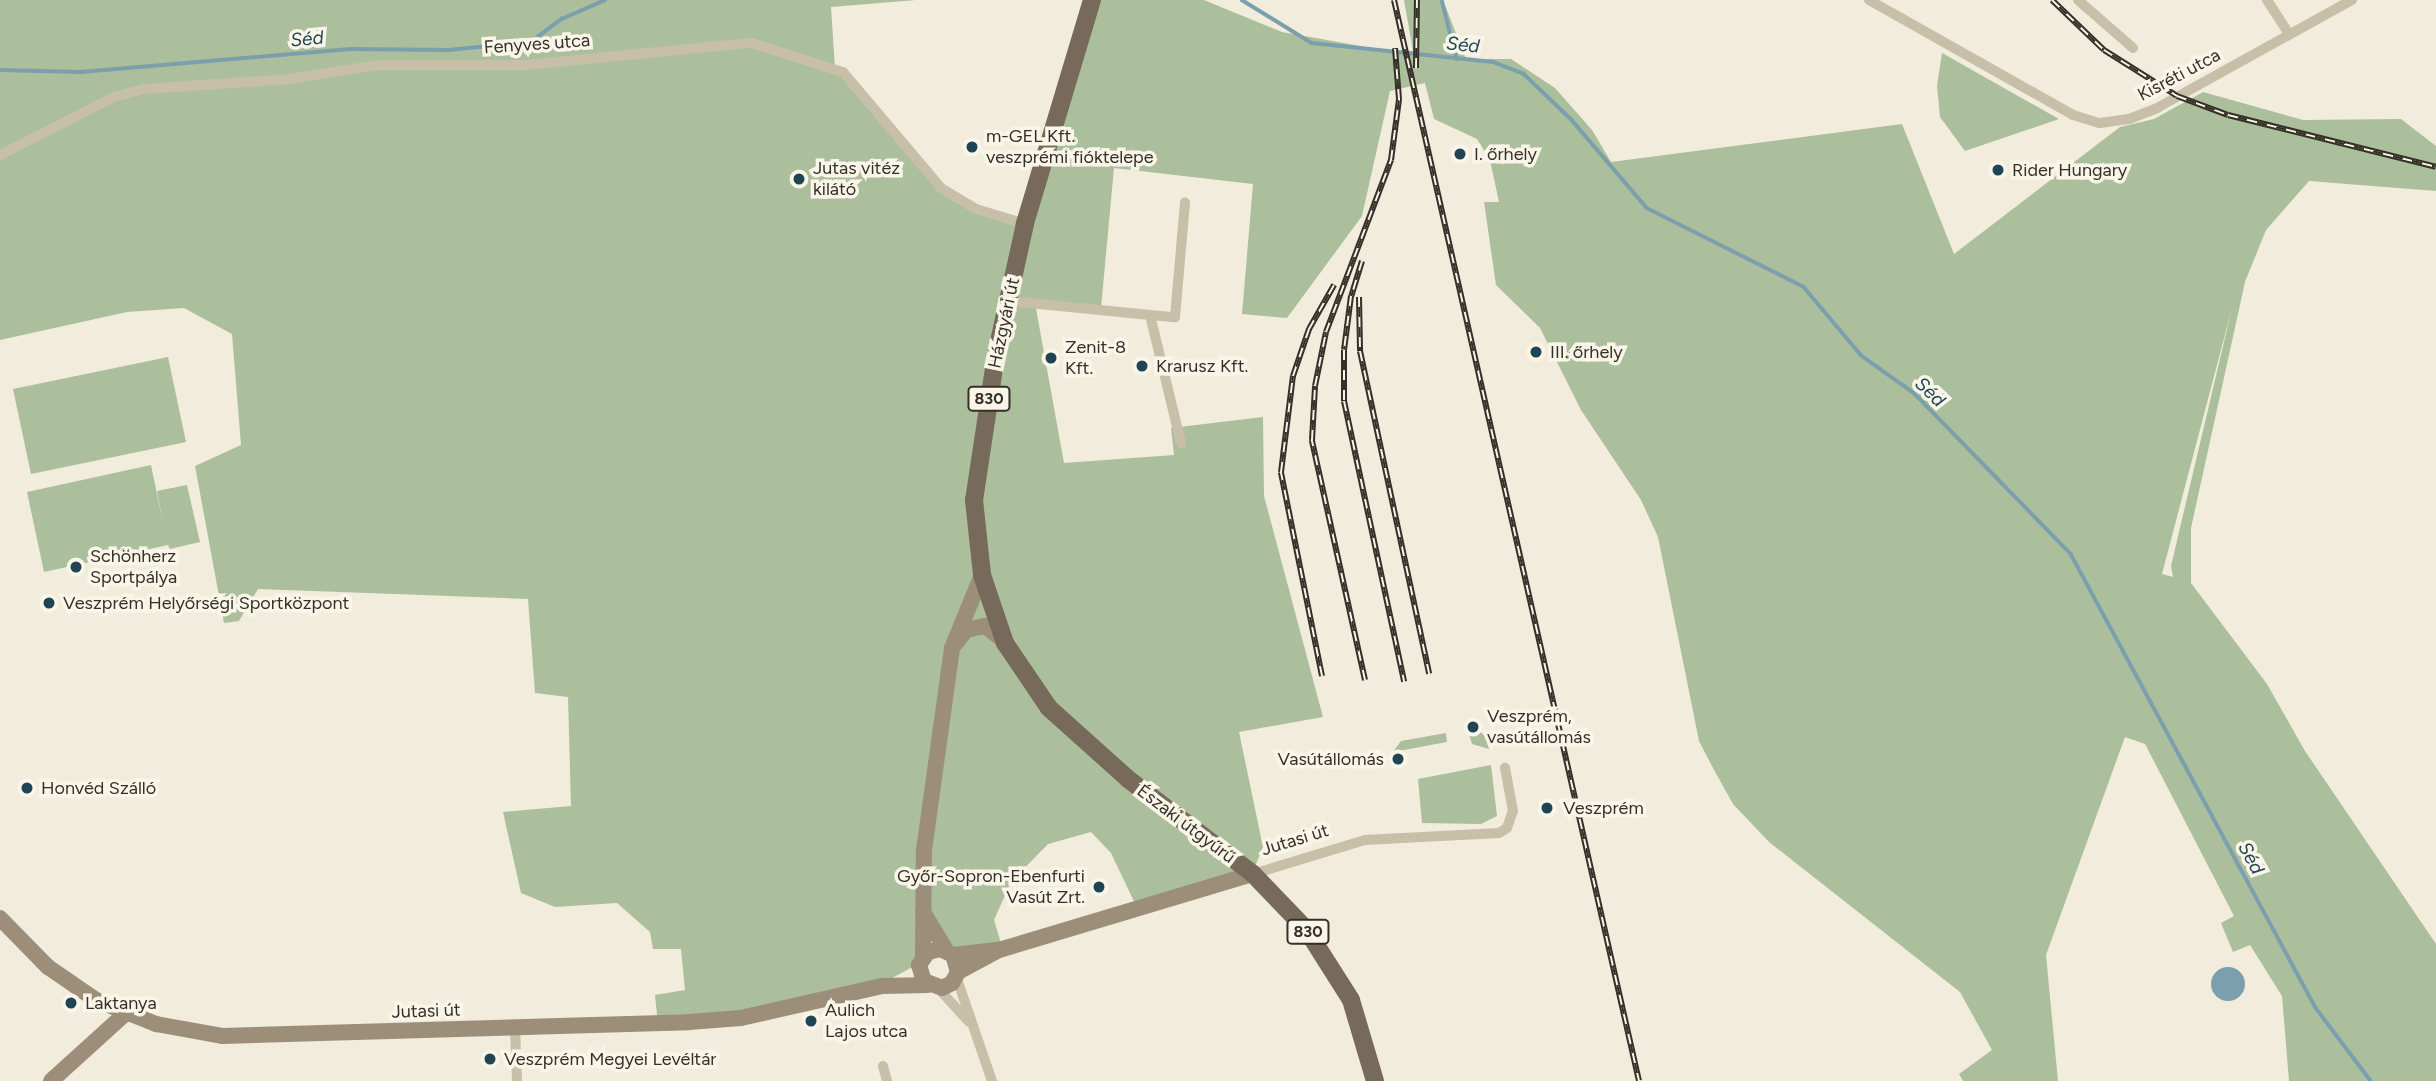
<!DOCTYPE html>
<meta charset="utf-8">
<style>
body{margin:0}
#map{position:relative;width:2436px;height:1081px;overflow:hidden;background:#f1ecdc;font-family:Figtree,sans-serif}
div>[style]{position:absolute}
.green>*{inset:0;background:#abbf9c}
.water>*{inset:0;background:#7c9fad}
.round{border-radius:50%}
.stream>*{height:3.5px;margin:-1.75px;padding:0 1.75px;transform-origin:1.75px;border-radius:1.75px;background:#7c9fad}
.street>*{height:10px;margin:-5px;padding:0 5px;transform-origin:5px;border-radius:5px;background:#c8bfa8}
.secondary>*{height:16px;margin:-8px;padding:0 8px;transform-origin:8px;border-radius:8px;background:#9c8e79}
.primary>*{height:18px;margin:-9px;padding:0 9px;transform-origin:9px;border-radius:9px;background:#776a5a}
.rail>*{height:6px;margin-top:-3px;transform-origin:0;background:repeating-linear-gradient(90deg,#f9f5e8 0 10px,#352f28 0 20px);box-sizing:border-box;border-block:2px solid #352f28}
.dots>*{width:19px;height:19px;translate:-50% -50%;box-sizing:border-box;border:4px solid #f9f5e8;border-radius:50%}
span{translate:-50% -50%;white-space:nowrap;text-align:center;line-height:1.15;-webkit-text-stroke:7px #f9f5e8;paint-order:stroke}
.shield-label span{padding:2px 5px;background:#f9f5e8;border:2px solid;border-radius:5px;-webkit-text-stroke-width:0}
.shield-label{font-size:16px;color:#352f28;font-weight:700}
.street-label{font-size:18px;color:#352f28}
.poi-label{font-size:18px;color:#352f28}
.left{translate:0 -50%;text-align:left}
.right{translate:-100% -50%;text-align:right}
.water-label{font-size:19px;color:#1f4555;font-style:italic}
</style>
<div id="map">
<div class="green">
<i style="clip-path:polygon(evenodd,0 0,916px 0,831px 7px,835px 69px,941px 189px,1025px 225px,1092px 0,1204px 0,1282px 32px,1383px 50px,1413px 51px,1404px 0,1443px 0,1466px 59px,1511px 59px,1555px 88px,1592px 130px,1611px 162px,1902px 124px,1954px 254px,2120px 127px,2154px 119px,2203px 92px,2303px 120px,2401px 119px,2436px 146px,2436px 191px,2309px 181px,2266px 230px,2245px 282px,2191px 528px,2191px 583px,2267px 684px,2305px 751px,2436px 944px,2436px 1081px,2289px 1081px,2282px 996px,2250px 945px,2233px 952px,2221px 923px,2234px 916px,2145px 744px,2125px 737px,2046px 955px,2058px 1081px,1963px 1081px,1959px 1074px,1992px 1050px,1960px 992px,1769px 842px,1733px 804px,1713px 768px,1699px 741px,1658px 537px,1641px 500px,1581px 410px,1540px 328px,1496px 285px,1484px 202px,1499px 202px,1490px 160px,1477px 139px,1434px 119px,1425px 83px,1390px 91px,1362px 216px,1287px 318px,1242px 314px,1253px 184px,1114px 168px,1101px 308px,1035px 303px,1064px 463px,1174px 455px,1171px 428px,1263px 417px,1264px 496px,1323px 717px,1239px 732px,1263px 847px,1251px 876px,1139px 912px,1111px 853px,1091px 832px,1048px 844px,1011px 882px,994px 920px,1003px 950px,953px 953px,934px 931px,918px 964px,872px 989px,658px 1025px,655px 995px,685px 990px,681px 949px,653px 949px,650px 932px,617px 903px,555px 907px,521px 893px,503px 812px,571px 806px,568px 697px,535px 693px,528px 599px,258px 589px,239px 621px,224px 623px,195px 466px,241px 445px,232px 334px,184px 308px,127px 312px,0 340px,0 0,2232px 308px,2171px 566px,2173px 577px,2162px 574px,2232px 308px)"></i>
<i style="clip-path:polygon(1942px 53px,2059px 119px,1965px 151px,1940px 117px,1937px 86px)"></i>
<i style="clip-path:polygon(168px 357px,186px 442px,31px 474px,13px 389px)"></i>
<i style="clip-path:polygon(151px 465px,163px 523px,157px 491px,187px 485px,200px 542px,170px 549px,168px 545px,44px 572px,27px 492px)"></i>
<i style="clip-path:polygon(1478px 730px,1485px 736px,1489px 749px,1472px 744px,1468px 731px)"></i>
<i style="clip-path:polygon(1446px 733px,1447px 742px,1393px 752px,1401px 741px)"></i>
<i style="clip-path:polygon(1491px 765px,1497px 816px,1481px 824px,1422px 823px,1418px 779px)"></i>
</div>
<div class="water">
<i class="round" style="left:2211px;top:967px;width:34px;height:34px"></i>
</div>
<div class="stream">
<i style="left:1242px;top:0;width:82px;rotate:31.6deg"></i>
<i style="left:1312px;top:43px;width:182px;rotate:6deg"></i>
<i style="left:1493px;top:62px;width:33px;rotate:21deg"></i>
<i style="left:1524px;top:74px;width:65px;rotate:43.8deg"></i>
<i style="left:1571px;top:119px;width:117px;rotate:49.5deg"></i>
<i style="left:1647px;top:208px;width:176px;rotate:26.7deg"></i>
<i style="left:1804px;top:287px;width:90px;rotate:50deg"></i>
<i style="left:1862px;top:356px;width:64px;rotate:35.4deg"></i>
<i style="left:1914px;top:393px;width:225px;rotate:45.7deg"></i>
<i style="left:2071px;top:554px;width:516px;rotate:61.65deg"></i>
<i style="left:2316px;top:1008px;width:91px;rotate:53deg"></i>
<i style="left:1442px;top:0;width:61px;rotate:75.7deg"></i>
<i style="left:0;top:70px;width:81px;rotate:1.4deg"></i>
<i style="left:81px;top:72px;width:270px;rotate:-4.9deg"></i>
<i style="left:350px;top:49px;width:98px;rotate:0.6deg"></i>
<i style="left:448px;top:50px;width:83px;rotate:-5.5deg"></i>
<i style="left:531px;top:42px;width:39px;rotate:-37deg"></i>
<i style="left:562px;top:19px;width:47px;rotate:-23.8deg"></i>
</div>
<div class="street">
<i style="left:1869px;top:0;width:234px;rotate:29.4deg"></i>
<i style="left:2073px;top:115px;width:28px;rotate:17deg"></i>
<i style="left:2100px;top:123px;width:29px;rotate:-8deg"></i>
<i style="left:2129px;top:119px;width:30px;rotate:-21deg"></i>
<i style="left:2157px;top:108px;width:223px;rotate:-29deg"></i>
<i style="left:2078px;top:0;width:73px;rotate:41.1deg"></i>
<i style="left:2267px;top:0;width:40px;rotate:57.1deg"></i>
<i style="left:0;top:155px;width:128px;rotate:-27deg"></i>
<i style="left:114px;top:97px;width:31px;rotate:-15deg"></i>
<i style="left:144px;top:89px;width:145px;rotate:-3.9deg"></i>
<i style="left:289px;top:79px;width:90px;rotate:-8.9deg"></i>
<i style="left:378px;top:65px;width:148px"></i>
<i style="left:526px;top:65px;width:227px;rotate:-5.6deg"></i>
<i style="left:752px;top:43px;width:96px;rotate:17.7deg"></i>
<i style="left:843px;top:72px;width:152px;rotate:49.8deg"></i>
<i style="left:941px;top:188px;width:41px;rotate:31deg"></i>
<i style="left:976px;top:209px;width:51px;rotate:17deg"></i>
<i style="left:1008px;top:301px;width:143px;rotate:5.6deg"></i>
<i style="left:1150px;top:315px;width:132px;rotate:76.4deg"></i>
<i style="left:1150px;top:315px;width:25px;rotate:5deg"></i>
<i style="left:1175px;top:317px;width:115px;rotate:-85deg"></i>
<i style="left:1253px;top:874px;width:117px;rotate:-16.9deg"></i>
<i style="left:1365px;top:840px;width:134px;rotate:-3deg"></i>
<i style="left:1499px;top:833px;width:9px;rotate:-32deg"></i>
<i style="left:1507px;top:828px;width:18px;rotate:-71deg"></i>
<i style="left:1513px;top:811px;width:44px;rotate:-100.5deg"></i>
<i style="left:956px;top:976px;width:111px;rotate:71.1deg"></i>
<i style="left:938px;top:988px;width:46px;rotate:47.6deg"></i>
<i style="left:515px;top:1028px;width:53px;rotate:87.8deg"></i>
<i style="left:883px;top:1066px;width:16px;rotate:75deg"></i>
</div>
<div class="secondary">
<i style="left:955px;top:644px;width:18px;rotate:-52deg"></i>
<i style="left:966px;top:630px;width:19px;rotate:-12deg"></i>
<i style="left:985px;top:626px;width:24px;rotate:38deg"></i>
<i style="left:923px;top:912px;width:44px;rotate:58.8deg"></i>
<i style="left:0;top:918px;width:69px;rotate:45.6deg"></i>
<i style="left:48px;top:967px;width:58px;rotate:34.5deg"></i>
<i style="left:96px;top:1000px;width:65px;rotate:21.8deg"></i>
<i style="left:156px;top:1024px;width:67px;rotate:10.3deg"></i>
<i style="left:222px;top:1036px;width:467px;rotate:-1.7deg"></i>
<i style="left:689px;top:1022px;width:52px;rotate:-4.4deg"></i>
<i style="left:741px;top:1018px;width:145px;rotate:-12.8deg"></i>
<i style="left:882px;top:986px;width:46px;rotate:-1.2deg"></i>
<i style="left:953px;top:955px;width:44px;rotate:-6.5deg"></i>
<i style="left:923px;top:956px;width:106px;rotate:-89.5deg"></i>
<i style="left:924px;top:850px;width:204px;rotate:-82.1deg"></i>
<i style="left:952px;top:648px;width:79px;rotate:-67.7deg"></i>
<i style="left:958px;top:972px;width:18px;rotate:-106deg"></i>
<i style="left:953px;top:955px;width:14px;rotate:-155deg"></i>
<i style="left:940px;top:949px;width:12px;rotate:166deg"></i>
<i style="left:928px;top:952px;width:16px;rotate:125deg"></i>
<i style="left:919px;top:965px;width:17px;rotate:73deg"></i>
<i style="left:924px;top:981px;width:19px;rotate:21deg"></i>
<i style="left:942px;top:988px;width:11px;rotate:-27deg"></i>
<i style="left:952px;top:983px;width:13px;rotate:-61deg"></i>
<i style="left:958px;top:972px;width:47px;rotate:-28.2deg"></i>
<i style="left:999px;top:950px;width:265px;rotate:-16.7deg"></i>
<i style="left:51px;top:1081px;width:100px;rotate:-42.2deg"></i>
</div>
<div class="primary">
<i style="left:1092px;top:0;width:234px;rotate:106.7deg"></i>
<i style="left:1025px;top:224px;width:134px;rotate:102.5deg"></i>
<i style="left:996px;top:355px;width:147px;rotate:98.6deg"></i>
<i style="left:974px;top:500px;width:75px;rotate:83.9deg"></i>
<i style="left:982px;top:575px;width:72px;rotate:71.3deg"></i>
<i style="left:1005px;top:643px;width:78px;rotate:55.9deg"></i>
<i style="left:1049px;top:708px;width:106px;rotate:41.9deg"></i>
<i style="left:1128px;top:779px;width:157px;rotate:37.2deg"></i>
<i style="left:1253px;top:874px;width:76px;rotate:46.1deg"></i>
<i style="left:1306px;top:929px;width:84px;rotate:57.6deg"></i>
<i style="left:1351px;top:1000px;width:84px;rotate:73.5deg"></i>
</div>
<div class="rail">
<i style="left:1394px;top:0;width:1108px;rotate:77.23deg"></i>
<i style="left:2052px;top:0;width:72px;rotate:43.9deg"></i>
<i style="left:2104px;top:50px;width:86px;rotate:32.2deg"></i>
<i style="left:2177px;top:96px;width:54px;rotate:20.4deg"></i>
<i style="left:2228px;top:115px;width:214px;rotate:14deg"></i>
<i style="left:1416px;top:68px;width:68px;rotate:-89.2deg"></i>
<i style="left:1362px;top:261px;width:37px;rotate:107deg"></i>
<i style="left:1351px;top:296px;width:54px;rotate:97.4deg"></i>
<i style="left:1344px;top:350px;width:51px;rotate:90deg"></i>
<i style="left:1344px;top:401px;width:287px;rotate:77.9deg"></i>
<i style="left:1359px;top:297px;width:54px;rotate:88.9deg"></i>
<i style="left:1360px;top:351px;width:330px;rotate:77.9deg"></i>
<i style="left:1322px;top:676px;width:208px;rotate:-101.4deg"></i>
<i style="left:1281px;top:472px;width:97px;rotate:-82.9deg"></i>
<i style="left:1293px;top:376px;width:50px;rotate:-71.2deg"></i>
<i style="left:1309px;top:329px;width:51px;rotate:-60.4deg"></i>
<i style="left:1365px;top:680px;width:246px;rotate:-102.5deg"></i>
<i style="left:1312px;top:440px;width:54px;rotate:-86.8deg"></i>
<i style="left:1315px;top:386px;width:55px;rotate:-78.5deg"></i>
<i style="left:1326px;top:332px;width:184px;rotate:-69.3deg"></i>
<i style="left:1391px;top:160px;width:62px;rotate:-82.5deg"></i>
<i style="left:1399px;top:99px;width:51px;rotate:-94.5deg"></i>
</div>
<div class="dots">
<i style="left:972px;top:147px;background:#1f4555"></i>
<i style="left:1460px;top:154px;background:#1f4555"></i>
<i style="left:1998px;top:170px;background:#1f4555"></i>
<i style="left:799px;top:179px;background:#1f4555"></i>
<i style="left:1536px;top:352px;background:#1f4555"></i>
<i style="left:1051px;top:358px;background:#1f4555"></i>
<i style="left:1142px;top:366px;background:#1f4555"></i>
<i style="left:76px;top:567px;background:#1f4555"></i>
<i style="left:49px;top:603px;background:#1f4555"></i>
<i style="left:1473px;top:727px;background:#1f4555"></i>
<i style="left:1398px;top:759px;background:#1f4555"></i>
<i style="left:27px;top:788px;background:#1f4555"></i>
<i style="left:1547px;top:808px;background:#1f4555"></i>
<i style="left:1099px;top:887px;background:#1f4555"></i>
<i style="left:71px;top:1003px;background:#1f4555"></i>
<i style="left:811px;top:1021px;background:#1f4555"></i>
<i style="left:490px;top:1059px;background:#1f4555"></i>
</div>
<div class="shield-label">
<span style="left:989px;top:399px">830</span>
<span style="left:1308px;top:932px">830</span>
</div>
<div class="street-label">
<span style="left:537px;top:44px;rotate:-4deg">Fenyves utca</span>
<span style="left:2179px;top:75px;rotate:-28deg">Kisréti utca</span>
<span style="left:1004px;top:323px;rotate:-78deg">Házgyári út</span>
<span style="left:1186px;top:824px;rotate:37deg">Északi útgyűrű</span>
<span style="left:1295px;top:840px;rotate:-17deg">Jutasi út</span>
<span style="left:426px;top:1011px;rotate:-2deg">Jutasi út</span>
</div>
<div class="poi-label">
<span class="left" style="left:986px;top:147px">m-GEL Kft.<br>veszprémi fióktelepe</span>
<span class="left" style="left:1474px;top:154px">I. őrhely</span>
<span class="left" style="left:813px;top:179px">Jutas vitéz<br>kilátó</span>
<span class="left" style="left:2012px;top:170px">Rider Hungary</span>
<span class="left" style="left:1065px;top:358px">Zenit-8<br>Kft.</span>
<span class="left" style="left:1550px;top:352px">III. őrhely</span>
<span class="left" style="left:1156px;top:366px">Krarusz Kft.</span>
<span class="left" style="left:90px;top:567px">Schönherz<br>Sportpálya</span>
<span class="left" style="left:63px;top:603px">Veszprém Helyőrségi Sportközpont</span>
<span class="left" style="left:1487px;top:727px">Veszprém,<br>vasútállomás</span>
<span class="right" style="left:1384px;top:759px">Vasútállomás</span>
<span class="left" style="left:41px;top:788px">Honvéd Szálló</span>
<span class="left" style="left:1563px;top:808px">Veszprém</span>
<span class="right" style="left:1085px;top:887px">Győr-Sopron-Ebenfurti<br>Vasút Zrt.</span>
<span class="left" style="left:85px;top:1003px">Laktanya</span>
<span class="left" style="left:825px;top:1021px">Aulich<br>Lajos utca</span>
<span class="left" style="left:504px;top:1059px">Veszprém Megyei Levéltár</span>
</div>
<div class="water-label">
<span style="left:307px;top:39px;rotate:-5deg">Séd</span>
<span style="left:1463px;top:45px;rotate:6deg">Séd</span>
<span style="left:1930px;top:392px;rotate:43deg">Séd</span>
<span style="left:2251px;top:858px;rotate:62deg">Séd</span>
</div>
</div>
